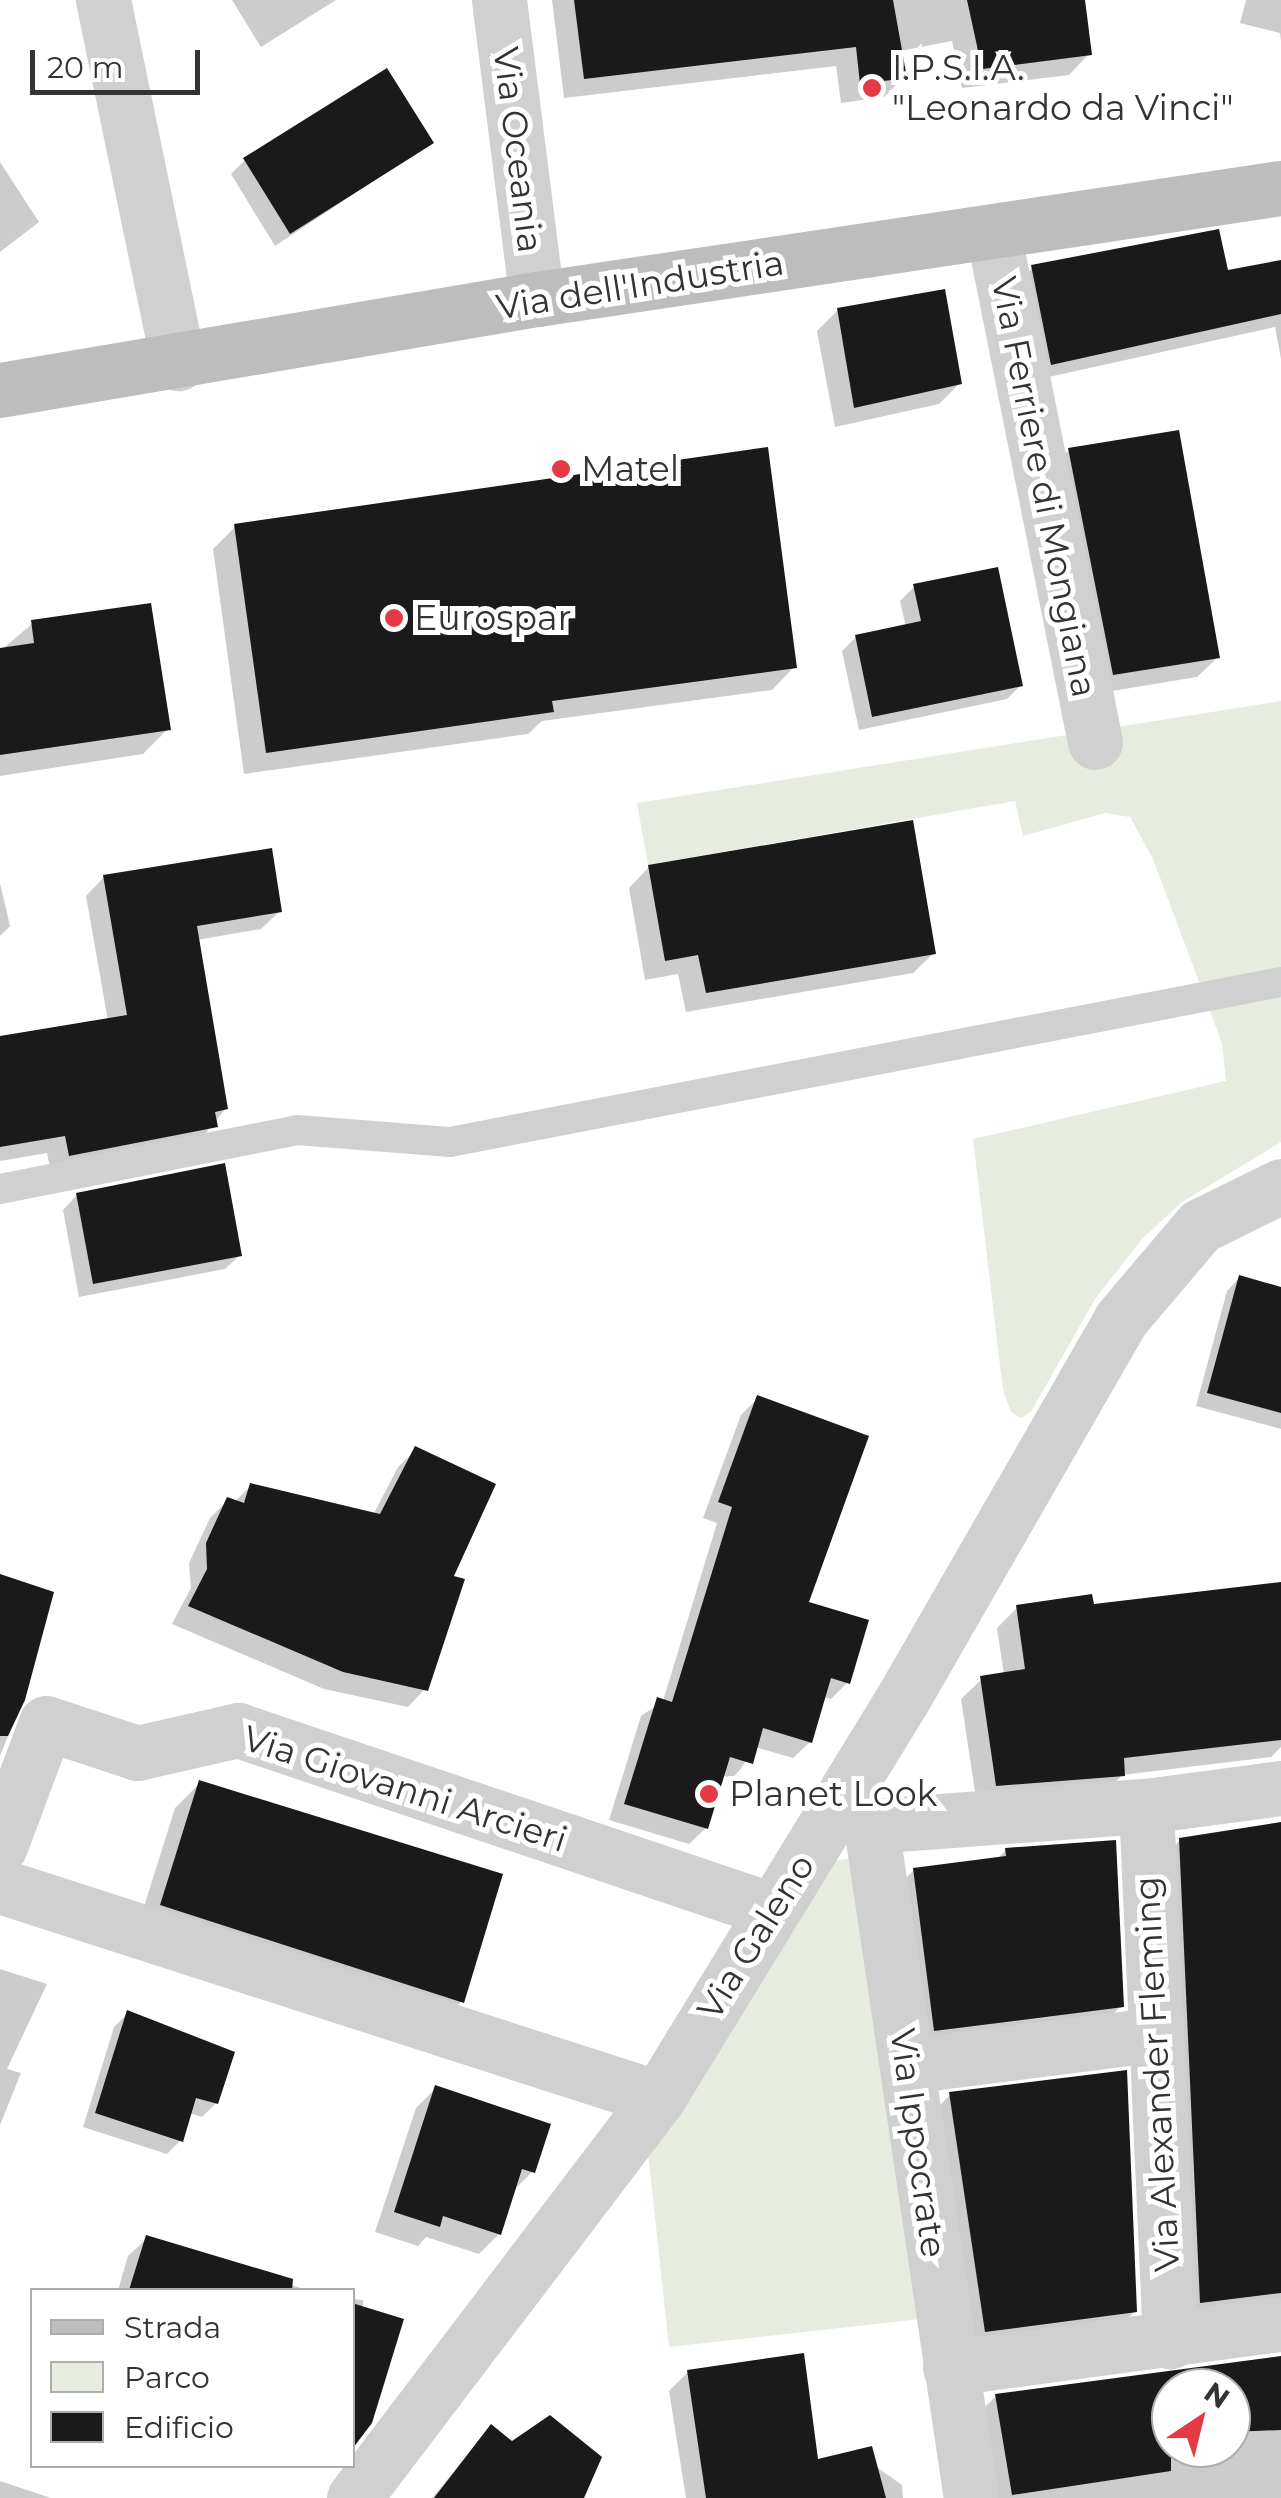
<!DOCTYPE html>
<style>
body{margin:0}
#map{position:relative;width:1281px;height:2498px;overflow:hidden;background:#fff;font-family:Montserrat,sans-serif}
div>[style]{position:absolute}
.green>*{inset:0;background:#e6ecdf}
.shadow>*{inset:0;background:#0003}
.building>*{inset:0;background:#1a1a1a}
.lane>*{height:30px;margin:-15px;padding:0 15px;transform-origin:15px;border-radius:15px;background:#d0d0d0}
.street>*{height:55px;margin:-27.5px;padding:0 27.5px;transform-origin:27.5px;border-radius:27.5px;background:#d0d0d0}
.secondary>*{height:55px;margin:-27.5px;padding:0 27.5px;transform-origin:27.5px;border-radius:27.5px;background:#bdbdbd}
.dots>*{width:28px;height:28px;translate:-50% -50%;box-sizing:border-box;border:5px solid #fff;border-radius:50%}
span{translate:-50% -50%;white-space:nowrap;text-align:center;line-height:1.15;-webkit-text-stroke:10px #fff;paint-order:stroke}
.poi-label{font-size:35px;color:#333}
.left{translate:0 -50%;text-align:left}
.street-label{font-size:35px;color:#333}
.legend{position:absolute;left:30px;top:2288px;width:325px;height:180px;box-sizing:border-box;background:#fff;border:2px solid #adadad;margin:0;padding:12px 18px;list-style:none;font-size:30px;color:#333}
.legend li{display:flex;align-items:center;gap:20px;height:50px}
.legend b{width:50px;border:2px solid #adadad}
.north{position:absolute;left:1151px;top:2368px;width:100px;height:100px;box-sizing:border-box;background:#fff;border:2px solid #adadad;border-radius:50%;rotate:35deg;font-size:28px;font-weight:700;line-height:40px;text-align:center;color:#333}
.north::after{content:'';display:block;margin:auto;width:35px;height:45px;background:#e63946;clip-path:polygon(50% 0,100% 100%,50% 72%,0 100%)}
.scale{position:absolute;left:30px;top:50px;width:170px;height:45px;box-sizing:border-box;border:5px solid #333;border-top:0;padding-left:12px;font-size:30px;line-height:35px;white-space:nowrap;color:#333;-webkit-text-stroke:8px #fff;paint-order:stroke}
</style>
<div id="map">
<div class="green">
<i style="clip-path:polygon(1281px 701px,1281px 1142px,1182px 1202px,1142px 1239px,1095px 1299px,1031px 1412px,1021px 1418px,1011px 1412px,1003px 1390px,973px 1139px,1226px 1081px,1222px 1043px,1153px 859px,1130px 817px,1105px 813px,1023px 836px,1015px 801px,648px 865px,637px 803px)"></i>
<i style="clip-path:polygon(849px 1859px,929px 2318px,669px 2347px,647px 2143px,825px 1861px)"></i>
</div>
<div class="shadow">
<i style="clip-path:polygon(232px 0,336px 0,261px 47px)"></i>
<i style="clip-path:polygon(552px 0,1083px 0,1089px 54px,1069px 75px,962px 88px,952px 41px,900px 51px,904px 77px,884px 97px,841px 103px,836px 66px,564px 98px)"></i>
<i style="clip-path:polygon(1246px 0,1281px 0,1281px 41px,1280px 33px,1240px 23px)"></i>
<i style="clip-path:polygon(431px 143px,275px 246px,231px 174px,245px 160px)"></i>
<i style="clip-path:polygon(0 162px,39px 222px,0 252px)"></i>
<i style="clip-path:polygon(1281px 263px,1281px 359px,1275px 327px,1035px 380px,1016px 284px,1033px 267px,1227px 273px)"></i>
<i style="clip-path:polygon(838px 310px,959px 384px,939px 404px,835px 427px,817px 331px)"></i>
<i style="clip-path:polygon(1069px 450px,1218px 657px,1197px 677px,1094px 694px,1049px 470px)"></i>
<i style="clip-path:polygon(236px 526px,794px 667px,772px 690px,542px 721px,528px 734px,244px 774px,213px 549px)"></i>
<i style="clip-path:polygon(914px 587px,1021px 685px,1007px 699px,859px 730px,842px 651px,856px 637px,906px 627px,900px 601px)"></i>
<i style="clip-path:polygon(33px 623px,168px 729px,143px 754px,0 776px,0 651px)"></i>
<i style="clip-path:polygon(649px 867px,934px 953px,913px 973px,686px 1012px,678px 974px,645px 980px,629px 888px)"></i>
<i style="clip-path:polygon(104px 877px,280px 911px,261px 929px,197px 940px,226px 1108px,197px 1144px,51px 1173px,47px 1153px,0 1161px,0 1039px,108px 1021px,86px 896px)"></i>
<i style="clip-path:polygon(0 883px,10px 926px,0 936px)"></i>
<i style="clip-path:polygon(77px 1195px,240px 1255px,225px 1269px,79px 1297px,63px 1210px)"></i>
<i style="clip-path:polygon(1240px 1277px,1281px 1290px,1281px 1429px,1196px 1406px,1227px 1291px)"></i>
<i style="clip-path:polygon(758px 1398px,805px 1604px,847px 1683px,831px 1699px,823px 1697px,810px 1742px,793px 1758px,755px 1747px,734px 1779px,722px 1775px,706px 1828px,689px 1844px,609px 1820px,641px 1716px,663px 1701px,717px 1523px,703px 1518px,741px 1415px)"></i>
<i style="clip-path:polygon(416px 1450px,451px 1578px,462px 1581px,425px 1689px,408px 1707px,324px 1689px,172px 1624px,191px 1588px,189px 1563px,210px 1518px,228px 1500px,234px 1502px,251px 1486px,373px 1515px,398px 1467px)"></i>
<i style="clip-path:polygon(0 1576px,23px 1699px,0 1756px)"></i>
<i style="clip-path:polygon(1281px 1584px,1281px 1747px,1271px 1757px,1122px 1775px,1102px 1796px,977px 1805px,961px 1699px,982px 1679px,1004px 1675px,997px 1628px,1017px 1608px,1092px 1607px)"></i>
<i style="clip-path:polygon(200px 1783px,462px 2001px,437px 2026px,137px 1929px,175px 1808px)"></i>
<i style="clip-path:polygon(1281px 1824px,1281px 2319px,1182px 2321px,1161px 1859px,1180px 1840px)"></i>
<i style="clip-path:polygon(1006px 1850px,1121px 2006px,1104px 2023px,917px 2047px,897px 1887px,914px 1870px,997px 1859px)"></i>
<i style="clip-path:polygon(0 1969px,47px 1984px,7px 2069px,21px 2073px,0 2125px)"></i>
<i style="clip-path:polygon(128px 2013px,216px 2103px,202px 2117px,189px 2113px,181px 2140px,167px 2154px,83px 2127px,114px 2027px)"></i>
<i style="clip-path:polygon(436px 2088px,532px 2172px,512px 2192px,499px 2234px,479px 2254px,426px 2237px,418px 2246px,375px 2232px,416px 2108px)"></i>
<i style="clip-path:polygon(950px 2095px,1135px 2311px,1121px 2325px,972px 2345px,936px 2109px)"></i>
<i style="clip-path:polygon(147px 2238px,307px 2290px,118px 2290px,128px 2256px)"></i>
<i style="clip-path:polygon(352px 2299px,363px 2300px,358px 2419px,352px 2417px)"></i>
<i style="clip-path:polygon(evenodd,1281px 2358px,1281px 2498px,990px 2498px,978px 2414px,996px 2396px,1281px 2358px,1171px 2388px,1231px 2388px,1231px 2448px,1171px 2448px,1171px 2388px)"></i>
<i style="clip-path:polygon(688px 2372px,816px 2462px,875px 2466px,902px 2485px,903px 2498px,686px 2498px,669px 2391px)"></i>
<i style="clip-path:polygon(491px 2427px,581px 2498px,432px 2498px)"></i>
<i style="clip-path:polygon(0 2481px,51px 2498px,0 2498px)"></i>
</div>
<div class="building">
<i style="clip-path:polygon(574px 0,893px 0,907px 78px,860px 84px,856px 47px,584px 79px)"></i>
<i style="clip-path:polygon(967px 0,1085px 0,1092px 55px,982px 69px)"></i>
<i style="clip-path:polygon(387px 68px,434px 143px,290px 234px,243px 158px)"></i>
<i style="clip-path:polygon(1219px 229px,1228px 270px,1281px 260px,1281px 314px,1051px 365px,1031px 265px)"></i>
<i style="clip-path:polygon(945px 289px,962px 384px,854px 408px,837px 308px)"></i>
<i style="clip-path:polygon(1179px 430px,1220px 658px,1113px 675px,1068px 448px)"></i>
<i style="clip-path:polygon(768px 447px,797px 668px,552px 701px,554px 712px,266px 753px,234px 524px)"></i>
<i style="clip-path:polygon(998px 567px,1023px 686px,872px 717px,855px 635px,921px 621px,913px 584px)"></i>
<i style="clip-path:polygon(151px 603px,171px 730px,0 755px,0 648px,34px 643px,31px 620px)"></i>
<i style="clip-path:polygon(913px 820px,936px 954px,706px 993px,698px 955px,665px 961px,648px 865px)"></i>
<i style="clip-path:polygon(272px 848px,282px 912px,197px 926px,228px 1109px,215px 1112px,218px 1127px,69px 1156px,65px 1136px,0 1147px,0 1036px,127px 1015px,103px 875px)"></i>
<i style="clip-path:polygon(225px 1163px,242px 1256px,93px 1284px,76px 1193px)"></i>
<i style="clip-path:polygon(1239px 1275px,1281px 1287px,1281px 1413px,1207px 1393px)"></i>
<i style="clip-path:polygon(757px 1395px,869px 1436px,809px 1602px,869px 1620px,850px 1684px,831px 1678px,812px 1743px,763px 1728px,753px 1764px,730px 1757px,708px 1829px,624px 1804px,657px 1697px,672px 1702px,732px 1507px,718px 1502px)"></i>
<i style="clip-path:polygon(415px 1446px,496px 1484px,454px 1576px,465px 1579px,428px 1691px,343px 1672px,188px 1606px,207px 1569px,206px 1543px,227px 1497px,244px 1503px,250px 1483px,380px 1514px)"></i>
<i style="clip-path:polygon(0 1574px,54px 1592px,25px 1700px,8px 1736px,0 1736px)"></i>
<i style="clip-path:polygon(1281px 1582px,1281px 1740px,1124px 1758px,1125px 1776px,996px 1786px,980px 1676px,1025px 1669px,1016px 1605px,1092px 1594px,1094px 1604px)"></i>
<i style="clip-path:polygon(199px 1780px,503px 1874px,464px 2003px,160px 1905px)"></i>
<i style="clip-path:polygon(1281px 1822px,1281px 2293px,1200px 2303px,1179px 1838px)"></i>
<i style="clip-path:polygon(1116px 1840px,1124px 2007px,934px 2031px,913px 1868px,1006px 1856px,1005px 1848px)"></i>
<i style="clip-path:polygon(127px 2010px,235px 2052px,218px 2104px,196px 2098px,183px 2142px,95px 2113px)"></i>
<i style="clip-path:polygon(1127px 2070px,1137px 2312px,985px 2332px,949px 2092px)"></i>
<i style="clip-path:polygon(435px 2085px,551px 2124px,535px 2173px,522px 2169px,501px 2235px,443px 2216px,440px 2227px,394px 2212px)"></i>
<i style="clip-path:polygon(146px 2235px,293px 2279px,292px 2290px,129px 2290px)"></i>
<i style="clip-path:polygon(352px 2303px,404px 2319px,372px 2423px,353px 2448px)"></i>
<i style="clip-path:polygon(804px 2353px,818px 2459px,872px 2446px,886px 2498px,706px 2498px,687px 2370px)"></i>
<i style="clip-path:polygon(1281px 2356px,1281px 2430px,1231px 2432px,1231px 2388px,1171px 2388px,1171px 2471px,1012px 2495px,995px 2394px)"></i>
<i style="clip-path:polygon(550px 2415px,602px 2457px,584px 2498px,434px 2498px,491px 2424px,512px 2441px)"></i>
</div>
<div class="lane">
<i style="left:0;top:1189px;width:303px;rotate:-11.2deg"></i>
<i style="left:297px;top:1130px;width:153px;rotate:4.5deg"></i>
<i style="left:450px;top:1142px;width:846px;rotate:-10.9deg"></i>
</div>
<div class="street">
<i style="left:103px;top:0;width:371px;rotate:78.3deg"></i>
<i style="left:499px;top:0;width:301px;rotate:82.8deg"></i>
<i style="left:993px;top:232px;width:520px;rotate:78.69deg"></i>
<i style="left:837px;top:1806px;width:39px;rotate:30deg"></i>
<i style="left:871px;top:1826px;width:679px;rotate:81.54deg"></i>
<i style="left:1146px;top:1806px;width:536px;rotate:87.43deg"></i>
<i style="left:871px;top:1826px;width:276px;rotate:-4.2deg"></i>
<i style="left:1146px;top:1806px;width:136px;rotate:-7.6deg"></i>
<i style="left:0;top:1846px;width:131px;rotate:-69.5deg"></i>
<i style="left:46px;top:1723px;width:96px;rotate:18.2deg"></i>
<i style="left:137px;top:1753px;width:104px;rotate:-12.8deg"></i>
<i style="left:238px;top:1730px;width:564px;rotate:18.63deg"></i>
<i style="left:0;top:1886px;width:691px;rotate:17.86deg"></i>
<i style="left:907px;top:2066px;width:247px;rotate:-7.2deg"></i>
<i style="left:950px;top:2368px;width:334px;rotate:-7.6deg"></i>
<i style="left:354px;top:2498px;width:502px;rotate:-52.77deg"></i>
<i style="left:658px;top:2098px;width:467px;rotate:-58.5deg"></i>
<i style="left:902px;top:1700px;width:439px;rotate:-60.1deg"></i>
<i style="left:1121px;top:1319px;width:122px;rotate:-49.7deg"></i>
<i style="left:1200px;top:1226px;width:90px;rotate:-26.3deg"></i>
</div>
<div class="secondary">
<i style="left:0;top:390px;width:545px;rotate:-9.62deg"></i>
<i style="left:537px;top:299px;width:752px;rotate:-8.49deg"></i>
</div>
<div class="dots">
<i style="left:872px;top:88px;background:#e63946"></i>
<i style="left:561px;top:469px;background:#e63946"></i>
<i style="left:394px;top:618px;background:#e63946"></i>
<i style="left:709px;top:1794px;background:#e63946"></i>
</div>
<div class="poi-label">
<span class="left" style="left:892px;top:88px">I.P.S.I.A.<br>"Leonardo da Vinci"</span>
<span class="left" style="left:581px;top:469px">Matel</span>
<span class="left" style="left:414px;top:618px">Eurospar</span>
<span class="left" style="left:729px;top:1794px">Planet Look</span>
</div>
<div class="street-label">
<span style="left:518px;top:150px;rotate:83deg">Via Oceania</span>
<span style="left:640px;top:285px;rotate:-9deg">Via dell'Industria</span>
<span style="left:1044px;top:487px;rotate:79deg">Via Ferriere di Mongiana</span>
<span style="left:405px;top:1789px;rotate:18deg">Via Giovanni Arcieri</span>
<span style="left:756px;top:1937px;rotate:-58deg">Via Galeno</span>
<span style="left:1157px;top:2074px;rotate:-93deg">Via Alexander Fleming</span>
<span style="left:918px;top:2143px;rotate:82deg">Via Ippocrate</span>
</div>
<ul class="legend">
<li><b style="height:12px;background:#bdbdbd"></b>Strada</li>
<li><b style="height:28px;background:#e6ecdf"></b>Parco</li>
<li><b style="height:28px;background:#1a1a1a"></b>Edificio</li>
</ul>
<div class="north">N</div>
<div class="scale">20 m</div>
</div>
